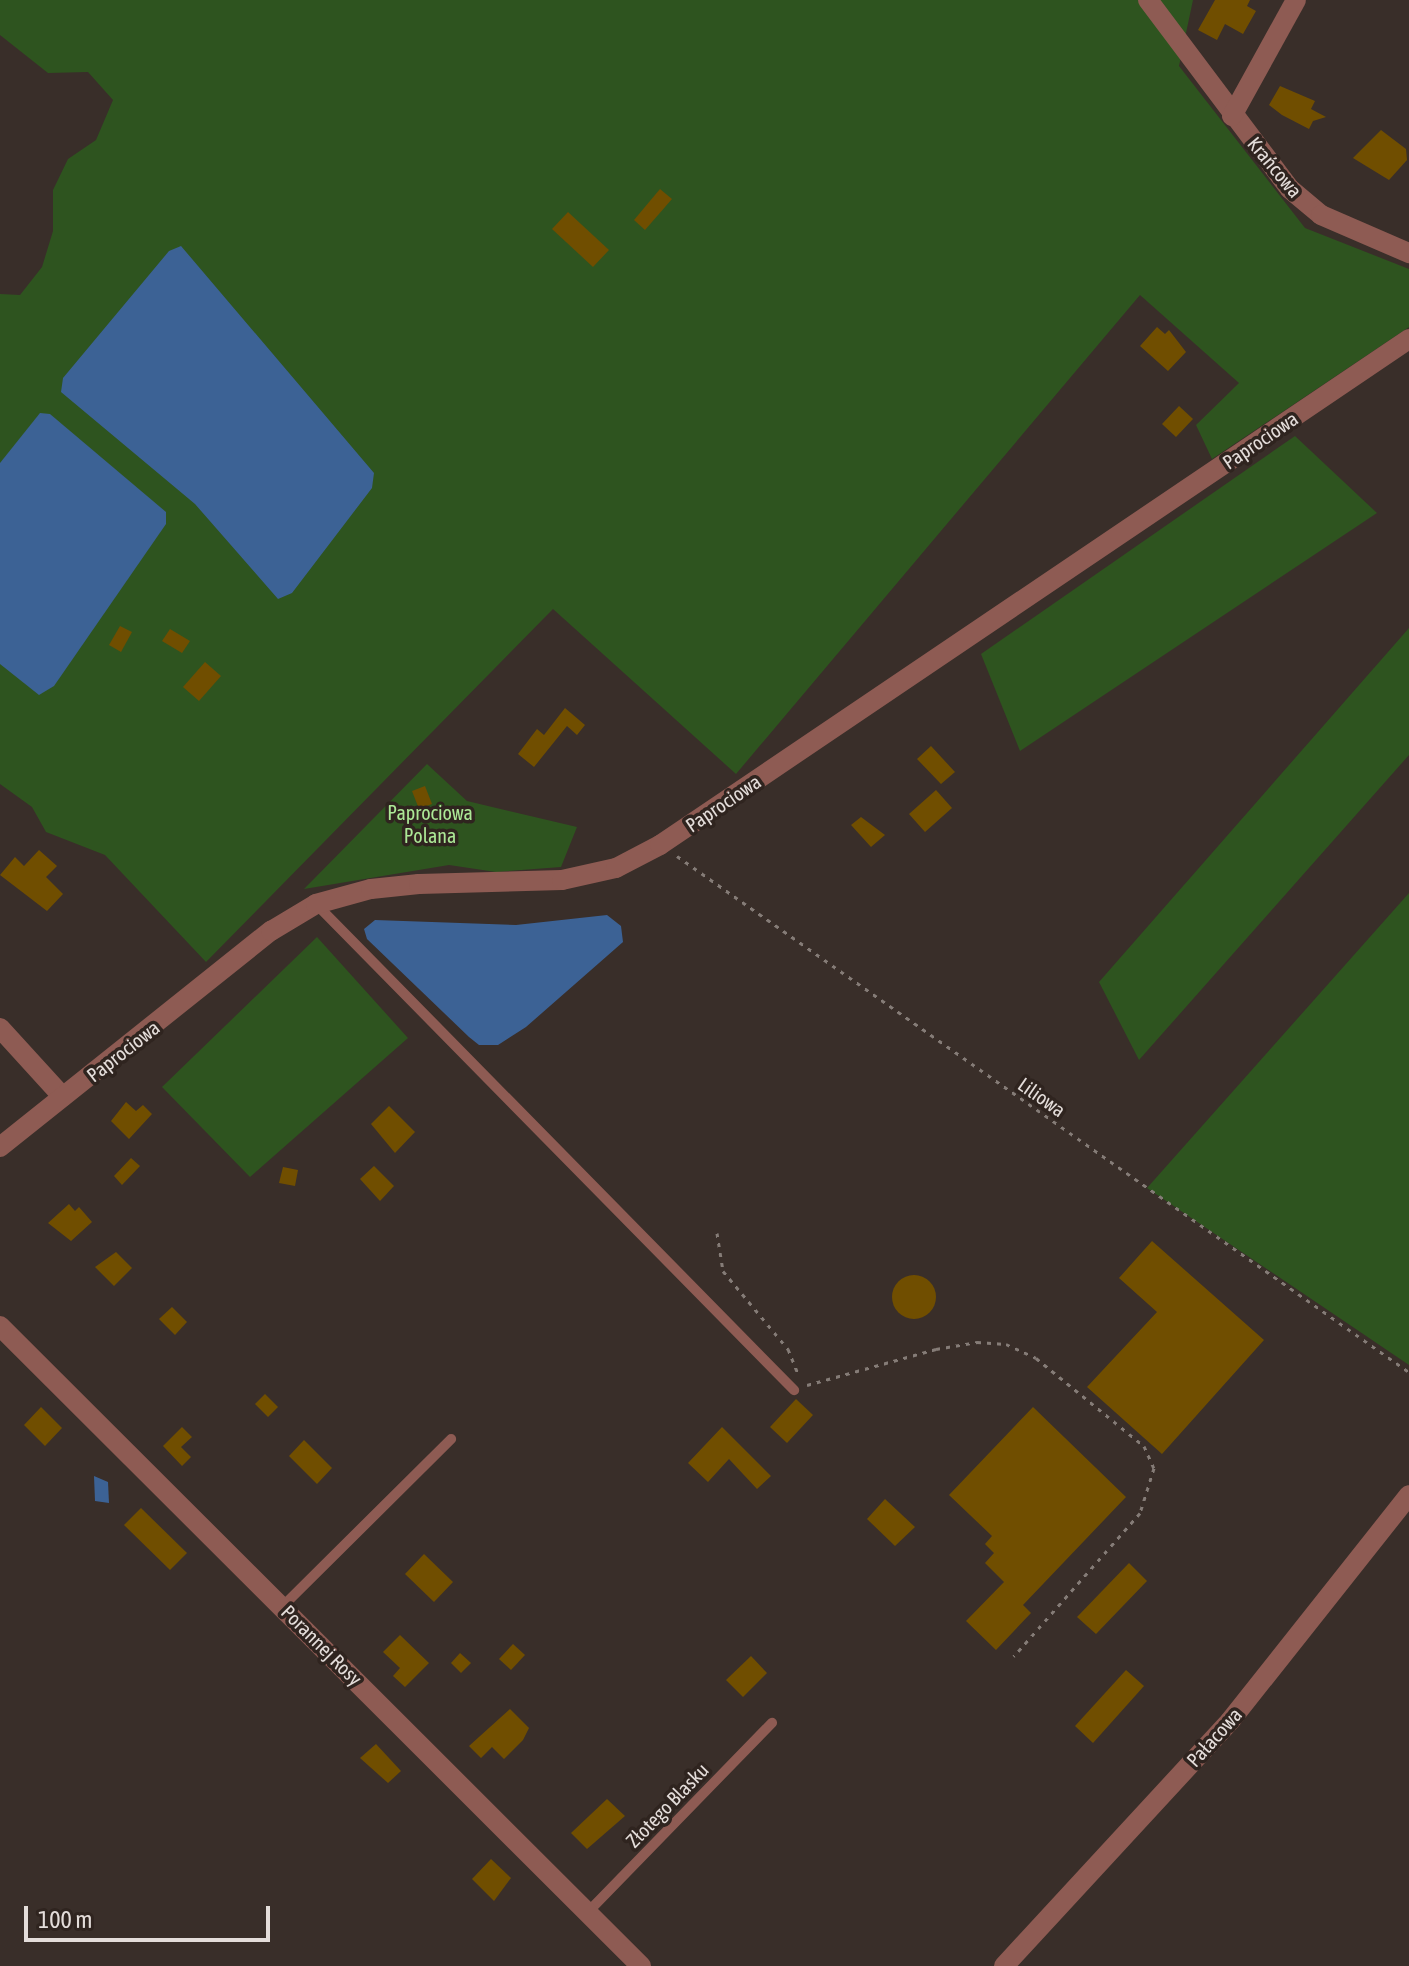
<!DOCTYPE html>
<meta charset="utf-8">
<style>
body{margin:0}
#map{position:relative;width:1409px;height:1966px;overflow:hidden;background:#392e29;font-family:"Asap Condensed",sans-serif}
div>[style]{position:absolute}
.green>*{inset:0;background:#2e541f}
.water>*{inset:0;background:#3c6295}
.building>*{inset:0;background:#704e00}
.round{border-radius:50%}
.path>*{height:3px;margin-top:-1.5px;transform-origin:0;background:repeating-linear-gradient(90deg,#857c77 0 4px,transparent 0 10px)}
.lane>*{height:10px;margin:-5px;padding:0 5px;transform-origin:5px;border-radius:5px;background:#8e5b53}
.street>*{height:20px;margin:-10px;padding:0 10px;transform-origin:10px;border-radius:10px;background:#8e5b53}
span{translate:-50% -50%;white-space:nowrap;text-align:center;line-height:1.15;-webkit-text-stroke:7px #2f241f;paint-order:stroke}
.street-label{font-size:20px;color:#e4ddda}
.park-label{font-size:20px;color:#ace896}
.scale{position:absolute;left:24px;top:1906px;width:246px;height:36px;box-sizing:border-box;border:4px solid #e4ddda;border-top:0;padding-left:10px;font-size:24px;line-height:28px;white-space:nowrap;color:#e4ddda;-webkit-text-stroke:6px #2f241f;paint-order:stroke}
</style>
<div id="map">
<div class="green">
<i style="clip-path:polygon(0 0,1193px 0,1179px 66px,1305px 228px,1409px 269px,1409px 327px,1212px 459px,1196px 425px,1239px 383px,1140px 295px,736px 774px,553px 609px,206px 962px,105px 855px,46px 832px,32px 807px,0 784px,0 294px,20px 295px,42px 267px,53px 231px,53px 190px,68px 159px,96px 140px,113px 100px,88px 72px,48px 73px,0 35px)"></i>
<i style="clip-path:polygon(1295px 436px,1377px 513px,1020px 751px,981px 654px)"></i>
<i style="clip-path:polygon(1409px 628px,1409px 755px,1139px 1060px,1099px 982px)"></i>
<i style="clip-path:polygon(427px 764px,467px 801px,577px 827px,561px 867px,496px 872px,449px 865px,304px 889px)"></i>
<i style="clip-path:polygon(1409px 893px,1409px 1365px,1147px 1188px)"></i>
<i style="clip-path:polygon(317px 937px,408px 1038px,250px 1177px,162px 1087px)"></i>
</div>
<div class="water">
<i style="clip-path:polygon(181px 246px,374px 473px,372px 488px,292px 593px,278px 599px,195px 504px,61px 392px,63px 378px,169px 251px)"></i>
<i style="clip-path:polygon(40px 413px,50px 414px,166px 512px,166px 524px,54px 686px,39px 695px,0 664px,0 463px)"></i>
<i style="clip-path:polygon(607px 915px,621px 926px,623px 942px,526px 1027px,498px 1045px,479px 1045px,469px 1037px,367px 939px,364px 929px,375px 920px,516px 925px)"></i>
<i style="clip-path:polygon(94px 1476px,108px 1482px,109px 1503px,95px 1501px)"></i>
</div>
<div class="building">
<i style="clip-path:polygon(1215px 0,1250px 0,1247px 6px,1256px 11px,1243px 34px,1225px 24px,1217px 40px,1198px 30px)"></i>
<i style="clip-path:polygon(1280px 86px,1315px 101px,1311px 109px,1326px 117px,1313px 121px,1309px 129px,1282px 115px,1269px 105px)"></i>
<i style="clip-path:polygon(1381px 130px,1406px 149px,1407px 160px,1389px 180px,1353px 158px)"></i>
<i style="clip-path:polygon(660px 189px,672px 199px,645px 230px,634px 220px)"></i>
<i style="clip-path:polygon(568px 212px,609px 250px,593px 267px,552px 229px)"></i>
<i style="clip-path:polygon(1157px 327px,1165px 334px,1169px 330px,1186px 352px,1168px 371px,1140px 346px)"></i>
<i style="clip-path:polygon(1179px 406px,1193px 419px,1176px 437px,1162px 424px)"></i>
<i style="clip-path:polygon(120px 626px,132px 632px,121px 652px,109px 645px)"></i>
<i style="clip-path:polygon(170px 629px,190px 641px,182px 653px,162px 641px)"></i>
<i style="clip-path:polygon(205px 662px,221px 676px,199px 701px,183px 687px)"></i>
<i style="clip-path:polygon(565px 708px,585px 725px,577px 735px,567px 726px,534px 767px,518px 754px,537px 729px,544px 735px)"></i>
<i style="clip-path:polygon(931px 746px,955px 772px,941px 784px,917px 759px)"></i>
<i style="clip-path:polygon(425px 786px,432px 804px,419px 809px,412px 791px)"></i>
<i style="clip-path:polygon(936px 790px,952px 808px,925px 832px,909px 814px)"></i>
<i style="clip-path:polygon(861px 817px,885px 835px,871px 847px,851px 825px)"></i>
<i style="clip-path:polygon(39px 850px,57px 866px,46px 877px,63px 894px,47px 911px,0 875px,15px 857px,24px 866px)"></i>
<i style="clip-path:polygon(126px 1102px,136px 1111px,143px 1105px,152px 1114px,129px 1139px,111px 1121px)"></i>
<i style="clip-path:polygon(389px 1106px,415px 1132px,395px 1153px,371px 1124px)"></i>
<i style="clip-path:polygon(131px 1158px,140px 1166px,122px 1185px,114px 1176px)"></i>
<i style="clip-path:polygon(374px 1166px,394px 1186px,380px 1201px,360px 1179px)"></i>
<i style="clip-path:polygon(283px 1167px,298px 1170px,295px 1186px,279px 1183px)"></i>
<i style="clip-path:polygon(69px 1204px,75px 1211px,79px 1207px,92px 1222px,71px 1241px,48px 1223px)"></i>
<i style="clip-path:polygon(1152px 1241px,1264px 1340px,1162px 1454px,1087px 1387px,1157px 1312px,1119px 1278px)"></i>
<i style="clip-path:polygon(116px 1252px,132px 1268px,114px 1286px,95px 1267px)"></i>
<i class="round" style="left:892px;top:1275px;width:44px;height:44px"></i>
<i style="clip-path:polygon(172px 1307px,187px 1322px,175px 1335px,159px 1319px)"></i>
<i style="clip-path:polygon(265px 1394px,278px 1407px,268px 1417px,255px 1404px)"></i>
<i style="clip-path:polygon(796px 1399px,813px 1415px,787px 1443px,770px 1427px)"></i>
<i style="clip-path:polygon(41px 1407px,62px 1428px,45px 1446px,24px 1425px)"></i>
<i style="clip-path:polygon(1033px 1407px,1126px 1497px,1023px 1605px,1031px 1613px,996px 1650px,966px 1621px,1004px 1582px,985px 1563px,994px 1553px,985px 1544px,992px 1536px,949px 1495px)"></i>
<i style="clip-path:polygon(182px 1427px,192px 1437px,181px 1447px,191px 1457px,182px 1466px,163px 1446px)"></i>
<i style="clip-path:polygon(722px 1427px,771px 1476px,757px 1489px,729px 1459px,708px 1482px,688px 1463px)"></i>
<i style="clip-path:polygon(304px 1440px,332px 1468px,317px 1484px,289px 1456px)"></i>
<i style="clip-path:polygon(885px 1499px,915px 1527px,895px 1546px,867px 1519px)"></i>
<i style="clip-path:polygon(141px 1508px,187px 1553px,170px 1570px,124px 1525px)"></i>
<i style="clip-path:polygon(424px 1554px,453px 1582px,434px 1602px,405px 1574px)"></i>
<i style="clip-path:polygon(1129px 1563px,1147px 1581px,1096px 1634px,1077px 1617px)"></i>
<i style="clip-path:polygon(400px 1635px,429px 1663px,405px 1687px,393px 1676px,400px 1668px,383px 1652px)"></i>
<i style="clip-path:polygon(513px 1644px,525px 1655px,511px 1670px,499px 1659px)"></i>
<i style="clip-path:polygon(460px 1653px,471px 1663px,461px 1673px,451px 1663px)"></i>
<i style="clip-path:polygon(751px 1656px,767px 1673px,743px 1697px,726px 1680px)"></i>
<i style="clip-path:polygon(1126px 1670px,1144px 1686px,1093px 1743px,1075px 1726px)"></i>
<i style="clip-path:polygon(510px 1709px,529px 1728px,523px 1740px,504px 1759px,492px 1747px,481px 1758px,469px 1746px)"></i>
<i style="clip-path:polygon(376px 1744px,401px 1771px,388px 1783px,360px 1758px)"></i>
<i style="clip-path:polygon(607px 1799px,625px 1816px,587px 1849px,571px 1833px)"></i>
<i style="clip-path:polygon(491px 1859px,511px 1878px,494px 1901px,472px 1879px)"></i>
</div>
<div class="path">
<i style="left:677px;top:856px;width:896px;rotate:35.18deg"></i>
<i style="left:717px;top:1233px;width:38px;rotate:81deg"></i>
<i style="left:723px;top:1271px;width:102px;rotate:50.2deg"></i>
<i style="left:788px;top:1349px;width:29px;rotate:68deg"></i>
<i style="left:807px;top:1385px;width:134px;rotate:-15.6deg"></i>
<i style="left:936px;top:1349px;width:42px;rotate:-9.7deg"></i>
<i style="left:977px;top:1342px;width:29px;rotate:4deg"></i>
<i style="left:1006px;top:1344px;width:33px;rotate:25deg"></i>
<i style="left:1036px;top:1358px;width:139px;rotate:39.2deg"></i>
<i style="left:1144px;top:1446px;width:24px;rotate:66deg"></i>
<i style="left:1154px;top:1468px;width:47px;rotate:107.3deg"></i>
<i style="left:1140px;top:1513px;width:191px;rotate:131.4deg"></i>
</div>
<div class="lane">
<i style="left:316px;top:904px;width:682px;rotate:45.48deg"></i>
<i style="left:283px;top:1606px;width:237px;rotate:-44.8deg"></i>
<i style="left:588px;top:1912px;width:264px;rotate:-45.8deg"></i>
</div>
<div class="street">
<i style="left:1148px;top:0;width:236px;rotate:53.1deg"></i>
<i style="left:1290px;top:189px;width:40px;rotate:40deg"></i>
<i style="left:1321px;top:215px;width:96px;rotate:23.4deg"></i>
<i style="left:1232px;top:116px;width:132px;rotate:-61.1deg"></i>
<i style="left:0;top:1028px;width:93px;rotate:47.6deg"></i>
<i style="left:0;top:1147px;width:347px;rotate:-38.6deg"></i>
<i style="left:271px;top:931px;width:52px;rotate:-31deg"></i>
<i style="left:316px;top:904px;width:57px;rotate:-15.3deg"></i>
<i style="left:371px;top:889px;width:48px;rotate:-5.9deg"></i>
<i style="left:419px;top:884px;width:143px;rotate:-1.6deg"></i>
<i style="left:562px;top:880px;width:55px;rotate:-12.5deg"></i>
<i style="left:616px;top:868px;width:50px;rotate:-27.6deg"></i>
<i style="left:660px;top:845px;width:904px;rotate:-34.04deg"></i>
<i style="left:0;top:1326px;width:906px;rotate:44.96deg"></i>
<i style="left:1004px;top:1966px;width:333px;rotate:-47.3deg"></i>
<i style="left:1230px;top:1721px;width:288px;rotate:-51.6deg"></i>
</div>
<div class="street-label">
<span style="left:1275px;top:167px;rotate:50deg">Krańcowa</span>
<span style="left:1260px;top:440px;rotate:-34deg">Paprociowa</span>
<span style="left:723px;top:803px;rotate:-34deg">Paprociowa</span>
<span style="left:123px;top:1051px;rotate:-38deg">Paprociowa</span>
<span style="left:1042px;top:1097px;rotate:35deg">Liliowa</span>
<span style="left:322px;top:1645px;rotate:45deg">Porannej Rosy</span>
<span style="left:1214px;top:1737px;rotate:-48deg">Pałacowa</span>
<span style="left:667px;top:1805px;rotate:-46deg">Złotego Blasku</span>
</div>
<div class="park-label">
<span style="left:430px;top:824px">Paprociowa<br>Polana</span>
</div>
<div class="scale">100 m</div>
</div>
